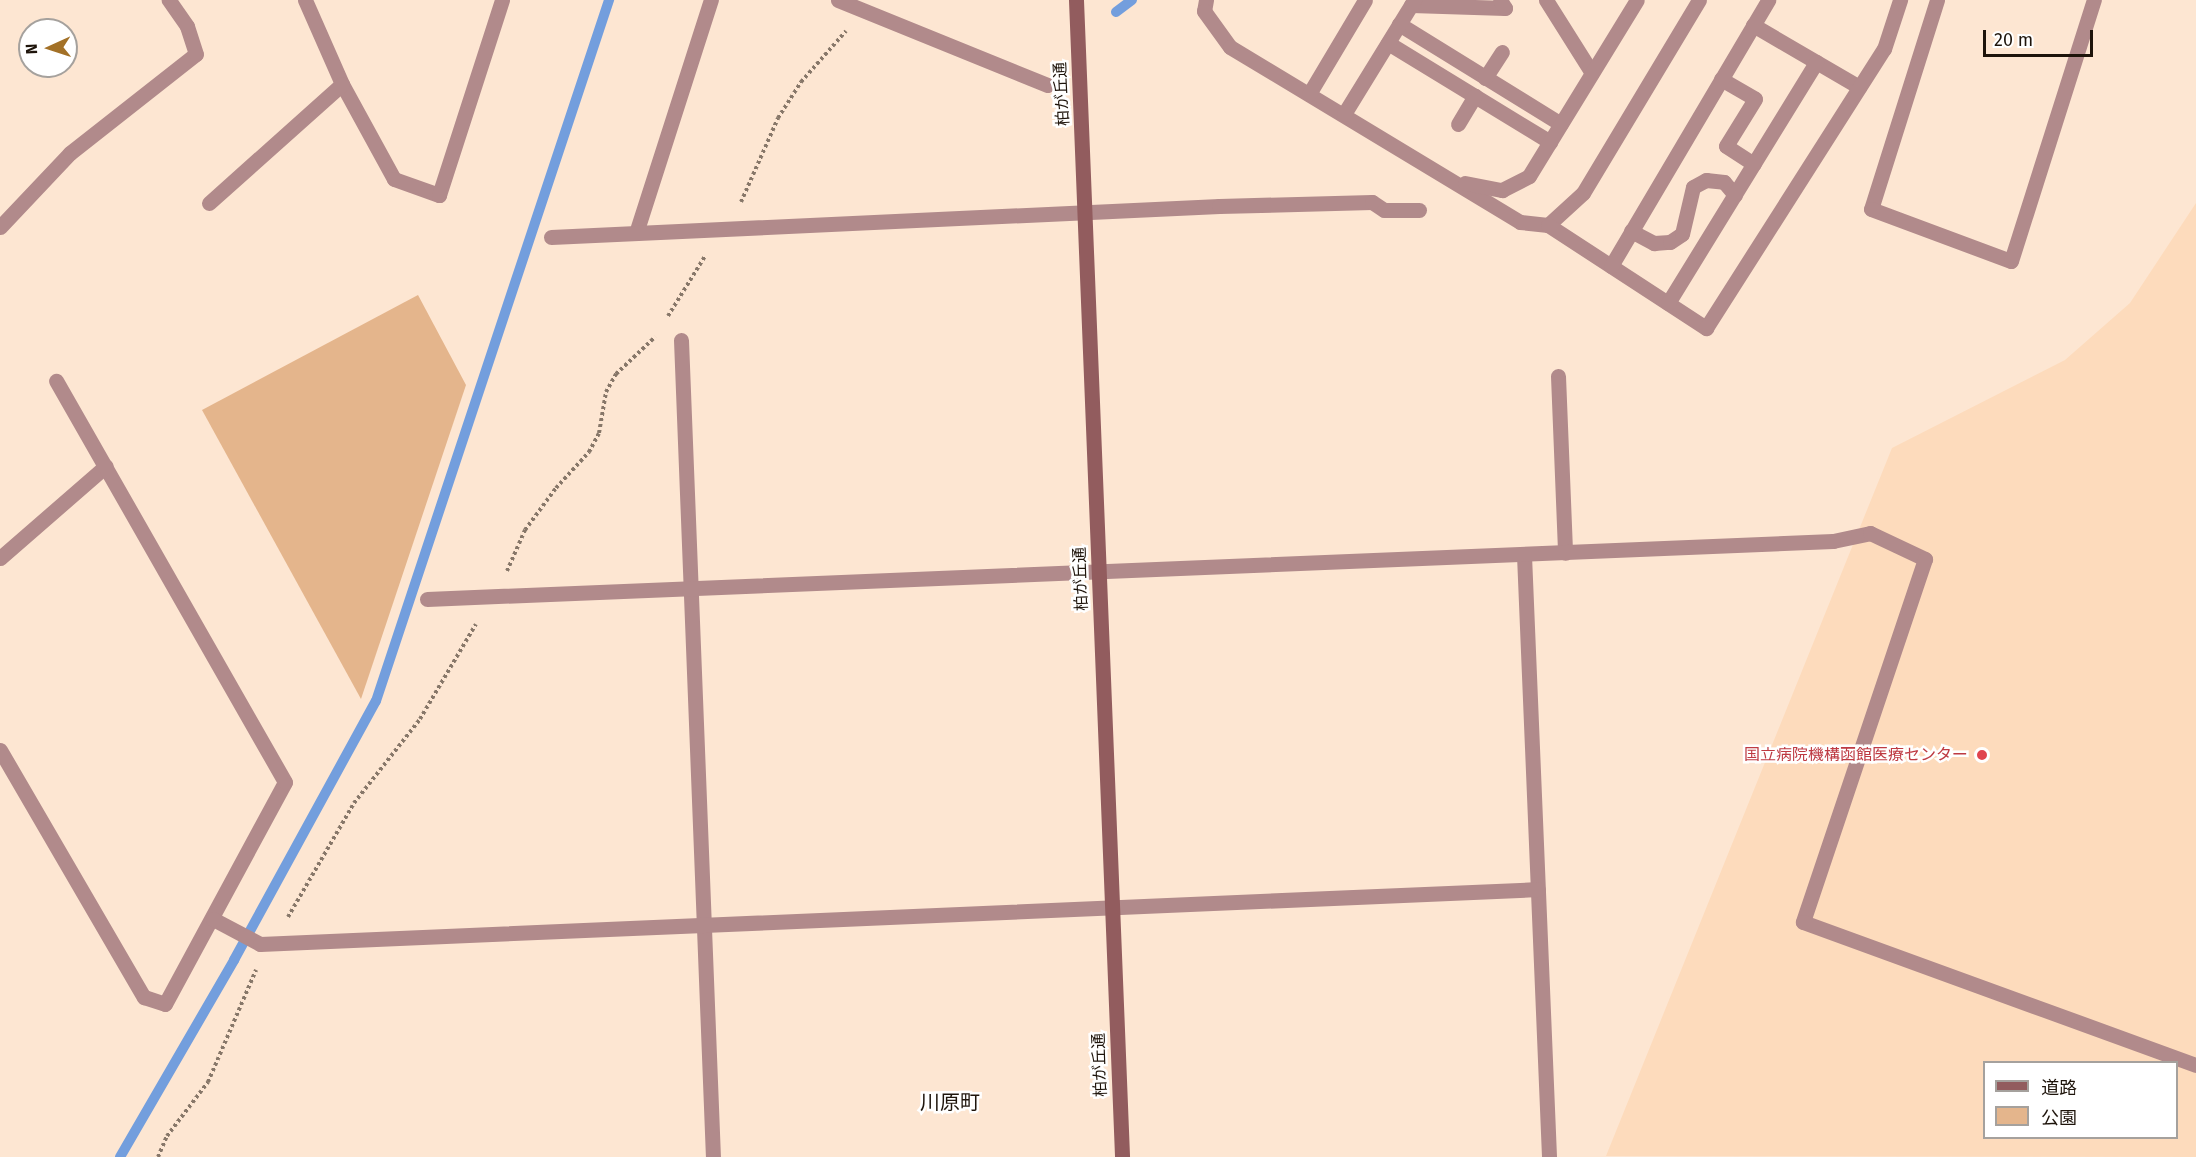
<!DOCTYPE html>
<meta charset="utf-8">
<style>
body{margin:0}
#map{position:relative;width:2196px;height:1157px;overflow:hidden;background:#fde6d2;font-family:"Fira Sans","Noto Sans JP",sans-serif}
div>[style]{position:absolute}
.built>*{inset:0;background:#fddbbc}
.green>*{inset:0;background:#e4b58c}
.stream>*{height:10px;margin:-5px;padding:0 5px;transform-origin:5px;border-radius:5px;background:#739edd}
.path>*{height:4px;margin-top:-2px;transform-origin:0;background:repeating-linear-gradient(90deg,#877769 0 3px,transparent 0 6px)}
.lane>*{height:15px;margin:-7.5px;padding:0 7.5px;transform-origin:7.5px;border-radius:7.5px;background:#b18a8b}
.street>*{height:15px;margin:-7.5px;padding:0 7.5px;transform-origin:7.5px;border-radius:7.5px;background:#b18a8b}
.secondary>*{height:15px;margin:-7.5px;padding:0 7.5px;transform-origin:7.5px;border-radius:7.5px;background:#925c5e}
.dots>*{width:16px;height:16px;translate:-50% -50%;box-sizing:border-box;border:3px solid #fff;border-radius:50%}
span{translate:-50% -50%;white-space:nowrap;text-align:center;line-height:1.15;-webkit-text-stroke:5px #fff;paint-order:stroke}
.street-label{font-size:16px;color:#1e140b}
.health-label{font-size:16px;color:#be3a42}
.right{translate:-100% -50%;text-align:right}
.quarter-label{font-size:20px;color:#1e140b}
.legend{position:absolute;left:1983px;top:1061px;width:195px;height:78px;box-sizing:border-box;background:#fff;border:2px solid #a5a19d;margin:0;padding:8px 10px;list-style:none;font-size:18px;color:#1e140b}
.legend li{display:flex;align-items:center;gap:12px;height:30px}
.legend b{width:30px;border:2px solid #a5a19d}
.north{position:absolute;left:18px;top:18px;width:60px;height:60px;box-sizing:border-box;background:#fff;border:2px solid #a5a19d;border-radius:50%;rotate:267deg;font-size:16px;font-weight:700;line-height:24px;text-align:center;color:#1e140b}
.north::after{content:'';display:block;margin:auto;width:21px;height:27px;background:#a37127;clip-path:polygon(50% 0,100% 100%,50% 72%,0 100%)}
.scale{position:absolute;left:1983px;top:30px;width:110px;height:27px;box-sizing:border-box;border:3px solid #1e140b;border-top:0;padding-left:8px;font-size:18px;line-height:21px;white-space:nowrap;color:#1e140b;-webkit-text-stroke:4px #fff;paint-order:stroke}
</style>
<div id="map">
<div class="built">
<i style="clip-path:polygon(evenodd,2196px 203px,2196px 1157px,1606px 1156px,1892px 448px,2065px 360px,2130px 303px,2196px 203px,1984px 1062px,2176px 1062px,2176px 1138px,1984px 1138px,1984px 1062px)"></i>
</div>
<div class="green">
<i style="clip-path:polygon(418px 295px,466px 385px,361px 699px,202px 410px)"></i>
</div>
<div class="stream">
<i style="left:1116px;top:12px;width:20px;rotate:-37deg"></i>
<i style="left:120px;top:1157px;width:228px;rotate:-59.9deg"></i>
<i style="left:234px;top:960px;width:295px;rotate:-61.3deg"></i>
<i style="left:376px;top:701px;width:739px;rotate:-71.61deg"></i>
</div>
<div class="path">
<i style="left:741px;top:202px;width:92px;rotate:-66.2deg"></i>
<i style="left:778px;top:118px;width:43px;rotate:-57.4deg"></i>
<i style="left:801px;top:82px;width:68px;rotate:-48.6deg"></i>
<i style="left:668px;top:316px;width:70px;rotate:-58.3deg"></i>
<i style="left:507px;top:571px;width:45px;rotate:-66.3deg"></i>
<i style="left:525px;top:530px;width:52px;rotate:-53.6deg"></i>
<i style="left:556px;top:488px;width:49px;rotate:-47.5deg"></i>
<i style="left:589px;top:452px;width:21px;rotate:-62deg"></i>
<i style="left:599px;top:433px;width:42px;rotate:-80.3deg"></i>
<i style="left:606px;top:392px;width:21px;rotate:-61deg"></i>
<i style="left:616px;top:374px;width:54px;rotate:-43.5deg"></i>
<i style="left:288px;top:917px;width:132px;rotate:-59.9deg"></i>
<i style="left:354px;top:803px;width:107px;rotate:-51.8deg"></i>
<i style="left:420px;top:719px;width:110px;rotate:-59.5deg"></i>
<i style="left:158px;top:1157px;width:23px;rotate:-67deg"></i>
<i style="left:167px;top:1136px;width:68px;rotate:-52.8deg"></i>
<i style="left:208px;top:1082px;width:122px;rotate:-66.8deg"></i>
</div>
<div class="lane">
<i style="left:1206px;top:0;width:11px;rotate:100deg"></i>
<i style="left:1204px;top:11px;width:44px;rotate:54.2deg"></i>
<i style="left:1230px;top:47px;width:339px;rotate:31.1deg"></i>
<i style="left:1520px;top:222px;width:28px;rotate:6deg"></i>
<i style="left:1548px;top:225px;width:47px;rotate:-42.4deg"></i>
<i style="left:1583px;top:193px;width:225px;rotate:-59deg"></i>
<i style="left:1546px;top:0;width:86px;rotate:57.8deg"></i>
<i style="left:1411px;top:5px;width:94px;rotate:1.8deg"></i>
<i style="left:1505px;top:8px;width:9px;rotate:-122deg"></i>
<i style="left:1399px;top:24px;width:190px;rotate:31.7deg"></i>
<i style="left:1753px;top:25px;width:123px;rotate:30.3deg"></i>
<i style="left:1388px;top:43px;width:190px;rotate:31.4deg"></i>
<i style="left:1485px;top:78px;width:31px;rotate:-57deg"></i>
<i style="left:1721px;top:79px;width:39px;rotate:30deg"></i>
<i style="left:1755px;top:99px;width:55px;rotate:121.7deg"></i>
<i style="left:1726px;top:146px;width:33px;rotate:33deg"></i>
<i style="left:1309px;top:94px;width:109px;rotate:-59.2deg"></i>
<i style="left:1344px;top:114px;width:134px;rotate:-58.4deg"></i>
<i style="left:1458px;top:124px;width:33px;rotate:-59deg"></i>
<i style="left:1465px;top:183px;width:38px;rotate:11deg"></i>
<i style="left:1502px;top:190px;width:30px;rotate:-27deg"></i>
<i style="left:1529px;top:176px;width:206px;rotate:-58.5deg"></i>
<i style="left:1548px;top:225px;width:189px;rotate:33.1deg"></i>
<i style="left:1706px;top:328px;width:331px;rotate:-57.5deg"></i>
<i style="left:1884px;top:49px;width:52px;rotate:-71.9deg"></i>
<i style="left:1631px;top:231px;width:26px;rotate:28deg"></i>
<i style="left:1654px;top:243px;width:16px;rotate:-4deg"></i>
<i style="left:1670px;top:242px;width:14px;rotate:-34deg"></i>
<i style="left:1682px;top:234px;width:48px;rotate:-76.8deg"></i>
<i style="left:1693px;top:187px;width:15px;rotate:-28deg"></i>
<i style="left:1706px;top:180px;width:18px;rotate:6deg"></i>
<i style="left:1724px;top:182px;width:17px;rotate:50deg"></i>
<i style="left:1611px;top:266px;width:309px;rotate:-59.4deg"></i>
<i style="left:1668px;top:303px;width:283px;rotate:-58.4deg"></i>
<i style="left:1558px;top:376px;width:177px;rotate:87.7deg"></i>
<i style="left:1833px;top:541px;width:38px;rotate:-12deg"></i>
<i style="left:1870px;top:533px;width:61px;rotate:25.3deg"></i>
<i style="left:1925px;top:559px;width:383px;rotate:108.6deg"></i>
<i style="left:1803px;top:922px;width:418px;rotate:20deg"></i>
</div>
<div class="street">
<i style="left:305px;top:0;width:92px;rotate:66.2deg"></i>
<i style="left:342px;top:84px;width:108px;rotate:61.3deg"></i>
<i style="left:394px;top:179px;width:48px;rotate:19.6deg"></i>
<i style="left:439px;top:195px;width:205px;rotate:-72.1deg"></i>
<i style="left:838px;top:0;width:226px;rotate:22.1deg"></i>
<i style="left:1937px;top:0;width:219px;rotate:107.5deg"></i>
<i style="left:1871px;top:209px;width:149px;rotate:20.4deg"></i>
<i style="left:2011px;top:261px;width:274px;rotate:-72.4deg"></i>
<i style="left:209px;top:203px;width:178px;rotate:-41.8deg"></i>
<i style="left:0;top:227px;width:102px;rotate:-46.6deg"></i>
<i style="left:70px;top:153px;width:160px;rotate:-38.2deg"></i>
<i style="left:196px;top:54px;width:29px;rotate:-108deg"></i>
<i style="left:187px;top:26px;width:32px;rotate:-125deg"></i>
<i style="left:636px;top:233px;width:245px;rotate:-72.2deg"></i>
<i style="left:551px;top:237px;width:669px;rotate:-2.66deg"></i>
<i style="left:1219px;top:206px;width:153px;rotate:-1.5deg"></i>
<i style="left:1372px;top:202px;width:14px;rotate:34deg"></i>
<i style="left:1384px;top:210px;width:35px"></i>
<i style="left:681px;top:340px;width:818px;rotate:87.76deg"></i>
<i style="left:1524px;top:555px;width:603px;rotate:87.62deg"></i>
<i style="left:0;top:558px;width:140px;rotate:-41deg"></i>
<i style="left:427px;top:599px;width:1407px;rotate:-2.36deg"></i>
<i style="left:0;top:750px;width:286px;rotate:59.8deg"></i>
<i style="left:144px;top:997px;width:22px;rotate:18deg"></i>
<i style="left:165px;top:1004px;width:252px;rotate:-61.6deg"></i>
<i style="left:285px;top:782px;width:462px;rotate:-119.7deg"></i>
<i style="left:213px;top:919px;width:53px;rotate:28deg"></i>
<i style="left:260px;top:944px;width:1279px;rotate:-2.46deg"></i>
</div>
<div class="secondary">
<i style="left:1076px;top:0;width:1158px;rotate:87.72deg"></i>
</div>
<div class="dots">
<i style="left:1982px;top:755px;background:#e0444e"></i>
</div>
<div class="street-label">
<span style="left:1062px;top:94px;rotate:-93deg">柏が丘通</span>
<span style="left:1081px;top:579px;rotate:-92deg">柏が丘通</span>
<span style="left:1100px;top:1065px;rotate:-92deg">柏が丘通</span>
</div>
<div class="health-label">
<span class="right" style="left:1968px;top:755px">国立病院機構函館医療センター</span>
</div>
<div class="quarter-label">
<span style="left:950px;top:1102px">川原町</span>
</div>
<ul class="legend">
<li><b style="height:8px;background:#925c5e"></b>道路</li>
<li><b style="height:16px;background:#e4b58c"></b>公園</li>
</ul>
<div class="north">N</div>
<div class="scale">20 m</div>
</div>
